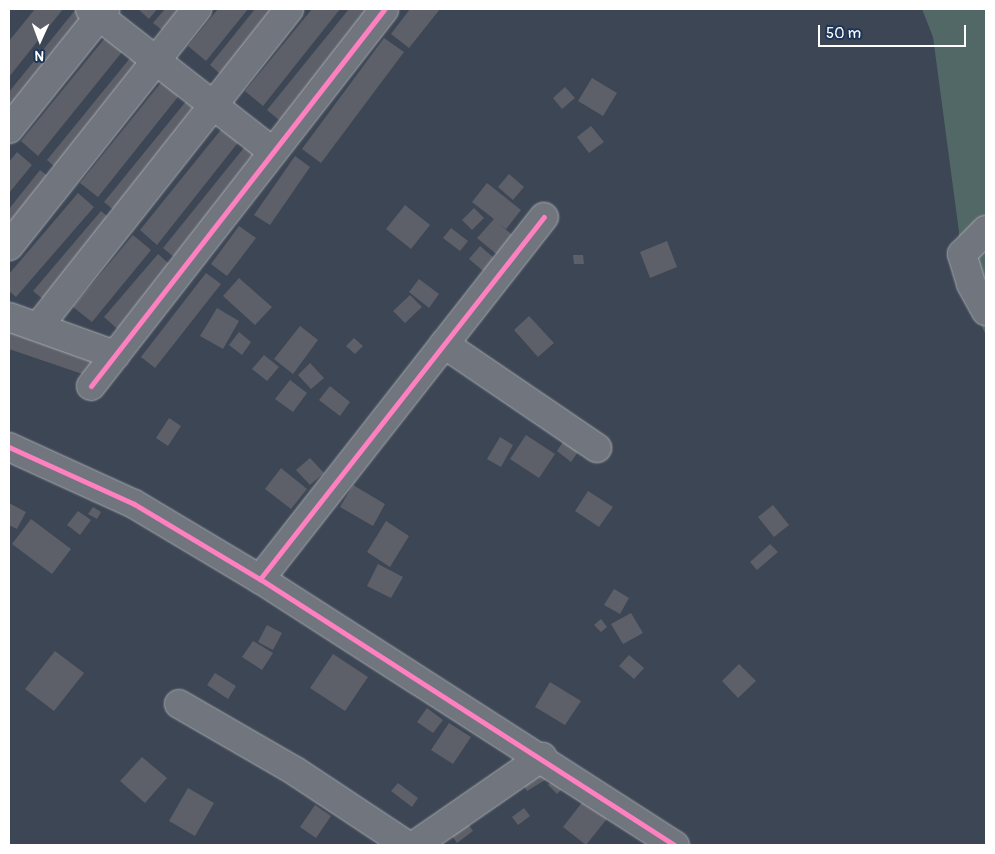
<!DOCTYPE html>
<style>
body{margin:0}
#map{position:relative;width:995px;height:854px;overflow:hidden;background:#3d4654;font-family:Pangolin,sans-serif}
div>[style]{position:absolute}
.green>*{inset:0;background:#526866}
.building>*{inset:0;background:#5e6069}
.roads{filter:drop-shadow(0 0 1px #a8acb2) drop-shadow(0 0 1px #a8acb2)}
.minor>*{height:28px;margin:-14px;padding:0 14px;transform-origin:14px;border-radius:14px;background:#70757e}
.cycleway>*{height:5px;margin:-2.5px;padding:0 2.5px;transform-origin:2.5px;border-radius:2.5px;background:#ff80c0}
span{translate:-50% -50%;white-space:nowrap;text-align:center;line-height:1.15;-webkit-text-stroke:5px #1d3557;paint-order:stroke}
.frame{position:absolute;inset:0;border:10px solid #fff;pointer-events:none}
.north{position:absolute;left:15px;top:15px;width:50px;height:50px;-webkit-text-stroke:4px #1d3557;paint-order:stroke;rotate:182deg;font-size:14px;font-weight:700;line-height:20px;text-align:center;color:#fff}
.north::after{content:'';display:block;margin:auto;width:18px;height:22px;background:#fff;clip-path:polygon(50% 0,100% 100%,50% 72%,0 100%)}
.scale{position:absolute;left:818px;top:25px;width:148px;height:22px;box-sizing:border-box;border:2px solid #fff;border-top:0;padding-left:6px;font-size:15px;line-height:18px;white-space:nowrap;color:#fff;-webkit-text-stroke:4px #1d3557;paint-order:stroke}
</style>
<div id="map">
<div class="green">
<i style="clip-path:polygon(922px 9px,986px 9px,986px 335px,958px 279px,959px 232px,933px 37px)"></i>
</div>
<div class="building">
<i style="clip-path:polygon(35px 9px,63px 9px,9px 77px,9px 41px)"></i>
<i style="clip-path:polygon(76px 9px,94px 22px,9px 128px,9px 92px)"></i>
<i style="clip-path:polygon(138px 9px,157px 9px,149px 19px)"></i>
<i style="clip-path:polygon(165px 9px,194px 9px,171px 37px,153px 23px)"></i>
<i style="clip-path:polygon(218px 9px,248px 9px,206px 61px,188px 46px)"></i>
<i style="clip-path:polygon(255px 9px,284px 9px,227px 80px,210px 65px)"></i>
<i style="clip-path:polygon(312px 9px,340px 9px,263px 106px,245px 91px)"></i>
<i style="clip-path:polygon(349px 9px,363px 9px,372px 16px,285px 125px,267px 110px)"></i>
<i style="clip-path:polygon(410px 9px,440px 9px,409px 48px,391px 34px)"></i>
<i style="clip-path:polygon(109px 33px,126px 47px,38px 156px,21px 141px)"></i>
<i style="clip-path:polygon(384px 38px,404px 52px,321px 163px,302px 149px)"></i>
<i style="clip-path:polygon(135px 52px,151px 66px,64px 175px,47px 160px)"></i>
<i style="clip-path:polygon(168px 74px,185px 88px,98px 197px,80px 183px)"></i>
<i style="clip-path:polygon(592px 78px,617px 93px,603px 116px,578px 101px)"></i>
<i style="clip-path:polygon(565px 87px,575px 98px,562px 109px,553px 98px)"></i>
<i style="clip-path:polygon(192px 94px,209px 108px,122px 217px,104px 202px)"></i>
<i style="clip-path:polygon(228px 121px,244px 135px,157px 245px,140px 230px)"></i>
<i style="clip-path:polygon(591px 126px,604px 142px,589px 153px,577px 137px)"></i>
<i style="clip-path:polygon(251px 139px,268px 154px,181px 263px,163px 248px)"></i>
<i style="clip-path:polygon(17px 152px,32px 165px,9px 193px,9px 162px)"></i>
<i style="clip-path:polygon(295px 156px,310px 167px,270px 225px,254px 215px)"></i>
<i style="clip-path:polygon(40px 170px,57px 183px,9px 243px,9px 209px)"></i>
<i style="clip-path:polygon(509px 174px,524px 187px,513px 200px,498px 187px)"></i>
<i style="clip-path:polygon(487px 183px,521px 210px,506px 229px,498px 223px,522px 243px,506px 262px,477px 238px,494px 219px,472px 202px)"></i>
<i style="clip-path:polygon(78px 193px,94px 207px,16px 297px,9px 291px,9px 274px)"></i>
<i style="clip-path:polygon(405px 205px,430px 225px,411px 249px,386px 229px)"></i>
<i style="clip-path:polygon(474px 208px,484px 218px,472px 230px,462px 220px)"></i>
<i style="clip-path:polygon(101px 211px,118px 225px,50px 305px,33px 291px)"></i>
<i style="clip-path:polygon(239px 226px,256px 238px,227px 276px,211px 264px)"></i>
<i style="clip-path:polygon(451px 228px,468px 241px,460px 251px,443px 238px)"></i>
<i style="clip-path:polygon(133px 235px,151px 250px,92px 322px,73px 307px)"></i>
<i style="clip-path:polygon(667px 241px,677px 267px,650px 278px,640px 252px)"></i>
<i style="clip-path:polygon(480px 246px,500px 263px,489px 276px,469px 259px)"></i>
<i style="clip-path:polygon(158px 254px,176px 270px,122px 333px,104px 317px)"></i>
<i style="clip-path:polygon(573px 255px,583px 255px,584px 264px,574px 264px)"></i>
<i style="clip-path:polygon(206px 273px,221px 284px,155px 368px,141px 357px)"></i>
<i style="clip-path:polygon(239px 278px,272px 307px,255px 325px,223px 296px)"></i>
<i style="clip-path:polygon(419px 279px,439px 294px,429px 308px,409px 292px)"></i>
<i style="clip-path:polygon(410px 295px,422px 307px,405px 323px,393px 311px)"></i>
<i style="clip-path:polygon(217px 308px,239px 321px,223px 349px,200px 336px)"></i>
<i style="clip-path:polygon(529px 316px,554px 343px,538px 357px,514px 330px)"></i>
<i style="clip-path:polygon(9px 325px,102px 356px,94px 378px,9px 349px)"></i>
<i style="clip-path:polygon(300px 326px,318px 340px,293px 374px,274px 359px)"></i>
<i style="clip-path:polygon(239px 332px,251px 342px,242px 355px,229px 345px)"></i>
<i style="clip-path:polygon(354px 338px,363px 346px,355px 354px,346px 346px)"></i>
<i style="clip-path:polygon(264px 355px,279px 367px,267px 381px,252px 369px)"></i>
<i style="clip-path:polygon(310px 363px,324px 378px,311px 389px,298px 375px)"></i>
<i style="clip-path:polygon(290px 380px,307px 393px,293px 412px,275px 399px)"></i>
<i style="clip-path:polygon(330px 386px,350px 402px,340px 416px,319px 400px)"></i>
<i style="clip-path:polygon(169px 418px,181px 426px,168px 446px,156px 438px)"></i>
<i style="clip-path:polygon(526px 435px,555px 454px,539px 478px,510px 459px)"></i>
<i style="clip-path:polygon(500px 437px,513px 445px,501px 467px,487px 459px)"></i>
<i style="clip-path:polygon(565px 439px,580px 449px,571px 462px,557px 451px)"></i>
<i style="clip-path:polygon(310px 458px,324px 473px,310px 485px,296px 470px)"></i>
<i style="clip-path:polygon(281px 468px,307px 489px,291px 509px,265px 489px)"></i>
<i style="clip-path:polygon(353px 485px,385px 504px,373px 526px,340px 507px)"></i>
<i style="clip-path:polygon(588px 491px,613px 507px,599px 527px,575px 511px)"></i>
<i style="clip-path:polygon(9px 503px,26px 512px,17px 529px,9px 525px)"></i>
<i style="clip-path:polygon(773px 505px,789px 525px,774px 537px,758px 517px)"></i>
<i style="clip-path:polygon(93px 507px,101px 512px,97px 519px,88px 514px)"></i>
<i style="clip-path:polygon(78px 511px,91px 520px,80px 535px,67px 525px)"></i>
<i style="clip-path:polygon(31px 519px,71px 549px,52px 574px,12px 544px)"></i>
<i style="clip-path:polygon(386px 521px,409px 536px,390px 567px,367px 552px)"></i>
<i style="clip-path:polygon(770px 544px,778px 552px,757px 570px,750px 562px)"></i>
<i style="clip-path:polygon(378px 564px,403px 577px,391px 598px,367px 586px)"></i>
<i style="clip-path:polygon(614px 589px,629px 598px,620px 614px,604px 605px)"></i>
<i style="clip-path:polygon(631px 613px,643px 633px,623px 644px,611px 624px)"></i>
<i style="clip-path:polygon(601px 619px,607px 627px,601px 632px,594px 625px)"></i>
<i style="clip-path:polygon(267px 625px,282px 633px,273px 650px,258px 642px)"></i>
<i style="clip-path:polygon(253px 641px,273px 653px,262px 670px,242px 657px)"></i>
<i style="clip-path:polygon(55px 651px,84px 673px,54px 711px,25px 689px)"></i>
<i style="clip-path:polygon(333px 654px,368px 677px,345px 711px,310px 688px)"></i>
<i style="clip-path:polygon(629px 655px,644px 668px,634px 679px,619px 666px)"></i>
<i style="clip-path:polygon(739px 664px,756px 681px,738px 698px,722px 681px)"></i>
<i style="clip-path:polygon(215px 673px,236px 686px,228px 699px,207px 685px)"></i>
<i style="clip-path:polygon(550px 682px,581px 701px,565px 725px,535px 707px)"></i>
<i style="clip-path:polygon(427px 708px,443px 720px,433px 733px,417px 722px)"></i>
<i style="clip-path:polygon(449px 723px,471px 737px,453px 764px,431px 750px)"></i>
<i style="clip-path:polygon(142px 757px,167px 778px,145px 803px,120px 781px)"></i>
<i style="clip-path:polygon(542px 763px,550px 777px,527px 791px,519px 778px)"></i>
<i style="clip-path:polygon(559px 774px,568px 783px,557px 794px,548px 785px)"></i>
<i style="clip-path:polygon(398px 783px,418px 798px,412px 807px,391px 791px)"></i>
<i style="clip-path:polygon(188px 788px,214px 803px,195px 836px,169px 821px)"></i>
<i style="clip-path:polygon(587px 796px,610px 815px,586px 845px,563px 827px)"></i>
<i style="clip-path:polygon(315px 805px,331px 816px,316px 838px,300px 827px)"></i>
<i style="clip-path:polygon(524px 808px,530px 816px,518px 825px,512px 817px)"></i>
<i style="clip-path:polygon(466px 821px,473px 831px,457px 843px,450px 833px)"></i>
</div>
<div class="roads">
<div class="minor">
<i style="left:90px;top:9px;width:232px;rotate:38deg"></i>
<i style="left:9px;top:129px;width:154px;rotate:-51.3deg"></i>
<i style="left:986px;top:230px;width:34px;rotate:135deg"></i>
<i style="left:962px;top:254px;width:31px;rotate:73deg"></i>
<i style="left:971px;top:284px;width:31px;rotate:61deg"></i>
<i style="left:9px;top:246px;width:303px;rotate:-51.6deg"></i>
<i style="left:9px;top:317px;width:113px;rotate:19.7deg"></i>
<i style="left:38px;top:327px;width:405px;rotate:-51.7deg"></i>
<i style="left:444px;top:344px;width:185px;rotate:34.2deg"></i>
<i style="left:91px;top:386px;width:477px;rotate:-52.1deg"></i>
<i style="left:9px;top:447px;width:137px;rotate:24.5deg"></i>
<i style="left:134px;top:504px;width:147px;rotate:30.8deg"></i>
<i style="left:260px;top:579px;width:493px;rotate:32.7deg"></i>
<i style="left:260px;top:579px;width:460px;rotate:-51.9deg"></i>
<i style="left:179px;top:704px;width:134px;rotate:30deg"></i>
<i style="left:295px;top:771px;width:134px;rotate:33.5deg"></i>
<i style="left:415px;top:845px;width:155px;rotate:-34.7deg"></i>
</div>
</div>
<div class="cycleway">
<i style="left:91px;top:386px;width:477px;rotate:-52.1deg"></i>
<i style="left:9px;top:447px;width:137px;rotate:24.5deg"></i>
<i style="left:134px;top:504px;width:147px;rotate:30.8deg"></i>
<i style="left:260px;top:579px;width:493px;rotate:32.7deg"></i>
<i style="left:260px;top:579px;width:460px;rotate:-51.9deg"></i>
</div>
<div class="frame"></div>
<div class="north">N</div>
<div class="scale">50 m</div>
</div>
